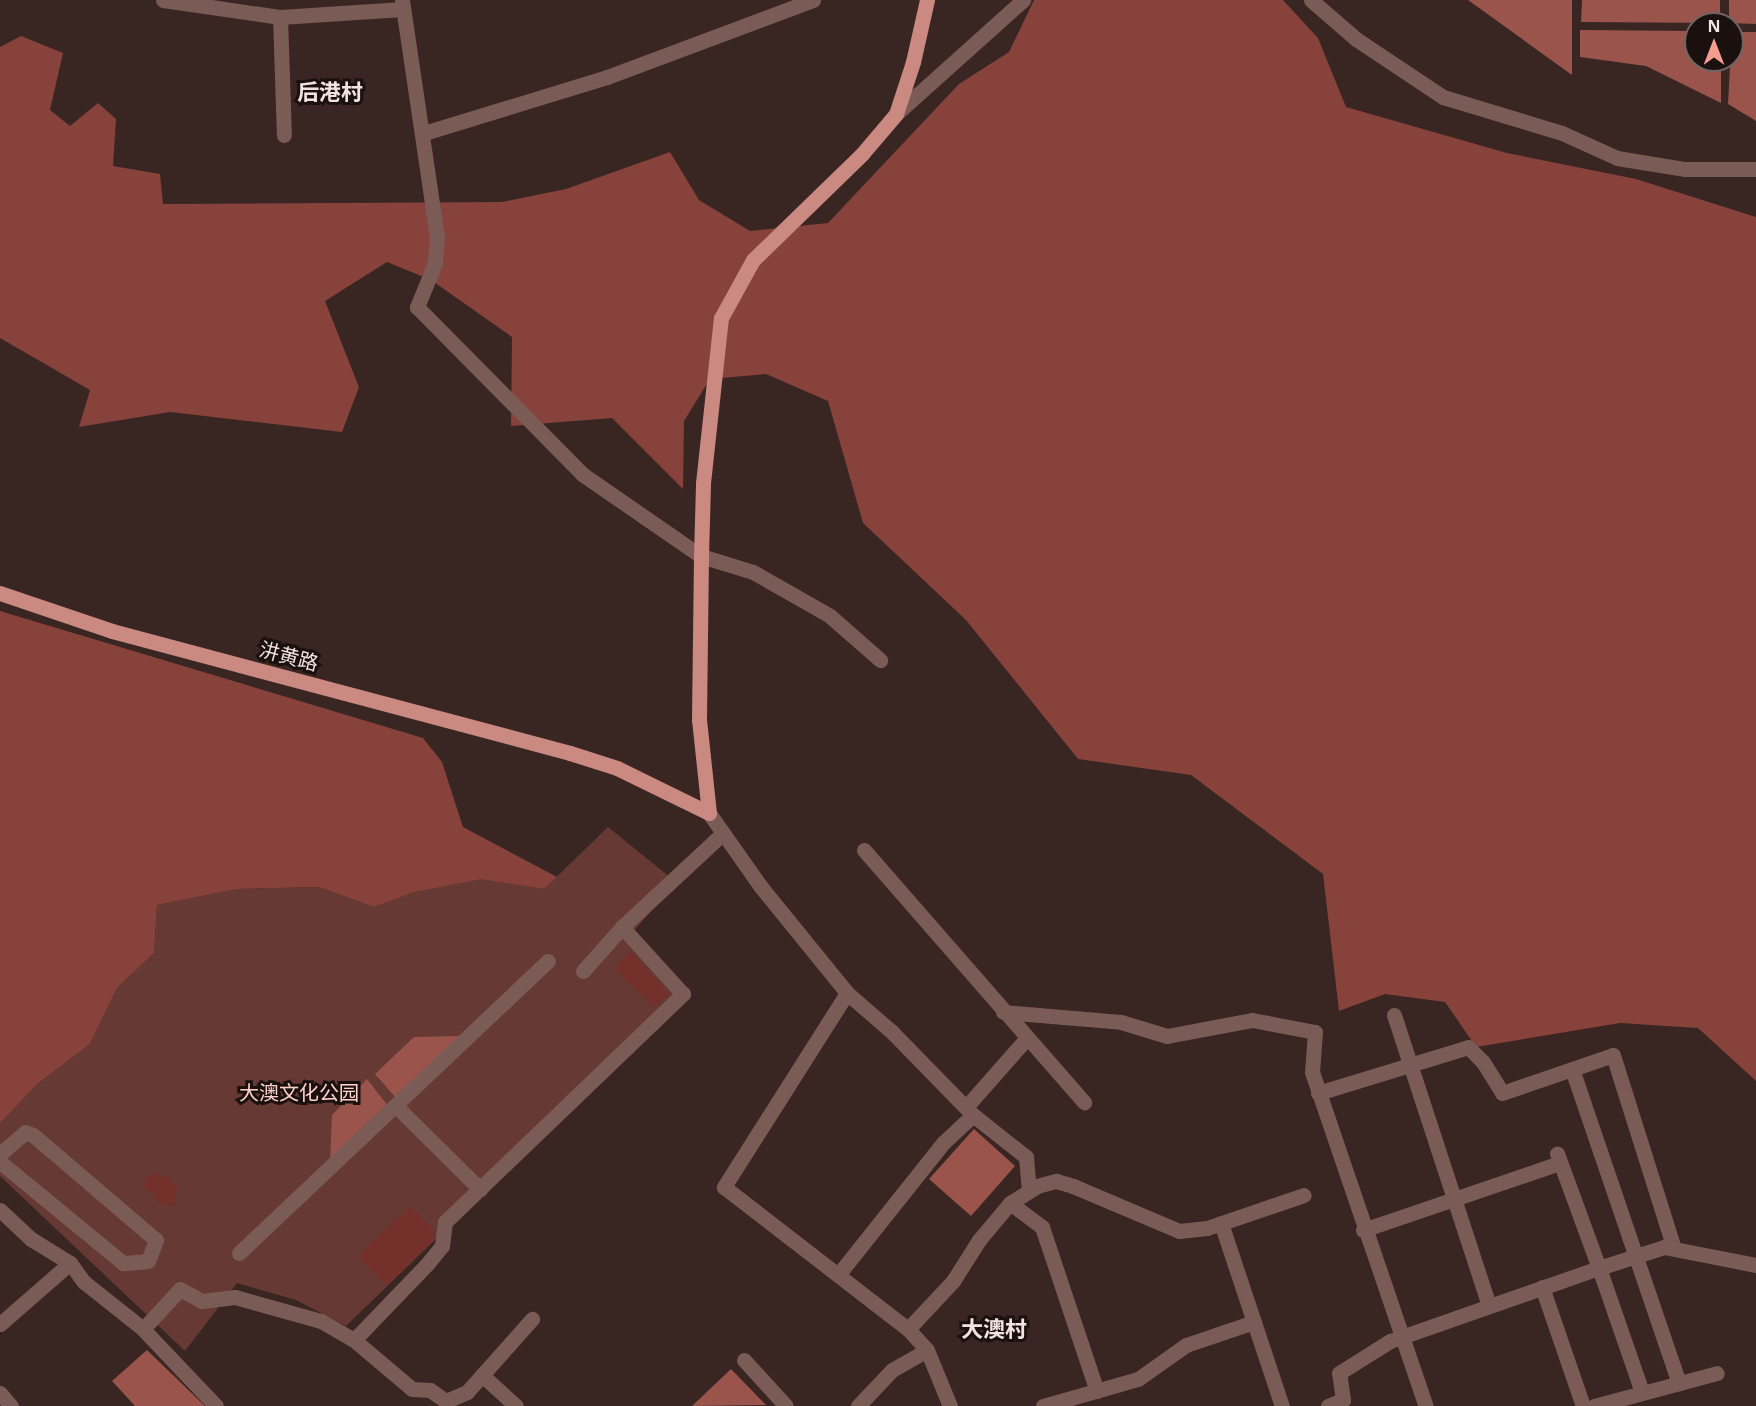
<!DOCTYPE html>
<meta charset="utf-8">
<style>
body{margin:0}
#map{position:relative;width:1756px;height:1406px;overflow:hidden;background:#392522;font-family:"Noto Sans","Noto Sans SC",sans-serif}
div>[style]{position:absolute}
.green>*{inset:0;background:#673934}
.forest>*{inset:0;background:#87423b}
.water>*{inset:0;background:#9b544c}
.building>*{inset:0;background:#74312b}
.minor>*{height:15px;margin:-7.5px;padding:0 7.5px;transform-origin:7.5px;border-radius:7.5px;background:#7b5b56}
.major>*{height:15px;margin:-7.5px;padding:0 7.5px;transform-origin:7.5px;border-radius:7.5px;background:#ca8981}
span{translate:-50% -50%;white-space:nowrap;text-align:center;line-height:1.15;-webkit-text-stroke:6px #1a110f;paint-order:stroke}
.street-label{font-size:20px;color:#f1e3e1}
.park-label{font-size:20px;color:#fdd1cb}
.quarter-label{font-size:22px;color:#f1e3e1;font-weight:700}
.north{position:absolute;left:1684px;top:12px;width:60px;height:60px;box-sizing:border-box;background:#1a110f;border:2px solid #706563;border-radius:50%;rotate:0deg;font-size:16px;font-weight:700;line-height:24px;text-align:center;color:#f1e3e1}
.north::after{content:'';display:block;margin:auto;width:21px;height:27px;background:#f59c91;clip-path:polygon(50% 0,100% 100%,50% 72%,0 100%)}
</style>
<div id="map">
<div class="green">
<i style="clip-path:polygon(608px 827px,676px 882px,633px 932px,688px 995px,346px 1326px,296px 1300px,237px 1283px,185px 1351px,0 1176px,0 1121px,36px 1085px,90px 1044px,117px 988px,154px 953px,157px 905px,237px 889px,319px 887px,374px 907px,415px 892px,481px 878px,544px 889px)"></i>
</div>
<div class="forest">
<i style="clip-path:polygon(1034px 0,1283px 0,1318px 38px,1346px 107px,1507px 153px,1636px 179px,1756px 217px,1756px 1081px,1698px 1028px,1620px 1023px,1476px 1047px,1445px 1002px,1385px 994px,1339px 1011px,1323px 874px,1191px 775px,1078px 759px,966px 620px,863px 523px,828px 401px,766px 374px,710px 379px,684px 421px,683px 489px,612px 418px,511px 426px,512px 337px,431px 280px,387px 262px,325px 301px,359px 387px,342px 432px,170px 412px,79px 427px,90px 390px,0 338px,0 47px,21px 36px,63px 53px,50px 110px,70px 126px,98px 103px,116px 119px,113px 166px,160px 174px,163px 204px,502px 202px,566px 189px,670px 152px,699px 200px,750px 231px,828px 223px,959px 84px,1009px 52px)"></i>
<i style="clip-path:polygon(0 611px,423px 738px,442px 762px,463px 827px,557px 877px,544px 889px,481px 879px,415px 892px,374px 907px,319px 887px,237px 889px,157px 905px,154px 953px,117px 988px,90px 1044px,36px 1085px,0 1123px)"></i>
</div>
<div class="water">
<i style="clip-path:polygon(1468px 0,1572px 0,1572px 75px)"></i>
<i style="clip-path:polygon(1582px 0,1720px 0,1720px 23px,1581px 22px)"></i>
<i style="clip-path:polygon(1729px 0,1756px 0,1756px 24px,1729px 23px)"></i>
<i style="clip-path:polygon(1580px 30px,1696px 31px,1696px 60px,1721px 60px,1721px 103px,1646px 66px,1580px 57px)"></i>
<i style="clip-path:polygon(1732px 32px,1756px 32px,1756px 121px,1728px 104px)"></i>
<i style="clip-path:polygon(461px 1036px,396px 1098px,375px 1074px,414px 1037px)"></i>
<i style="clip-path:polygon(367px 1079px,388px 1106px,330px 1163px,332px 1115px)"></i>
<i style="clip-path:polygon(974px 1129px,1015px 1166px,971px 1216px,929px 1179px)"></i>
<i style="clip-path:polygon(147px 1350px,205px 1406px,135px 1406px,112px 1381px)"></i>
<i style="clip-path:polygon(731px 1369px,766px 1405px,692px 1406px)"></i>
</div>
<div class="building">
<i style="clip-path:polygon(631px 951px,669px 994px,655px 1007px,613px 968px)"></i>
<i style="clip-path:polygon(154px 1173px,170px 1178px,177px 1190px,174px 1206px,158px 1204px,155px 1195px,143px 1186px,146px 1178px)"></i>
<i style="clip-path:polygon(410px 1207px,434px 1230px,433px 1241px,387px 1286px,357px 1256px)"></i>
</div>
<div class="minor">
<i style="left:163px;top:0;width:118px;rotate:8.3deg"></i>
<i style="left:280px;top:17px;width:123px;rotate:-3.7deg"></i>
<i style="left:402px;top:0;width:241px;rotate:81.6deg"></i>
<i style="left:437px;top:238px;width:25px;rotate:95deg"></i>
<i style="left:435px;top:263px;width:48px;rotate:112.2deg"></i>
<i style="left:417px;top:307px;width:235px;rotate:45.3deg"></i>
<i style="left:582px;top:474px;width:145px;rotate:34.6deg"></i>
<i style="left:701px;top:556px;width:54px;rotate:17.1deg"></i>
<i style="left:753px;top:572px;width:89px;rotate:29.7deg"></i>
<i style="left:830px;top:616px;width:67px;rotate:41.3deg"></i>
<i style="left:1311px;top:0;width:60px;rotate:40.9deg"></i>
<i style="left:1356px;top:39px;width:105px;rotate:33.7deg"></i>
<i style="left:1443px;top:97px;width:124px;rotate:16.8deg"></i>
<i style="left:1562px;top:133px;width:60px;rotate:24.4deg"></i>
<i style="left:1617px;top:158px;width:69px;rotate:9.2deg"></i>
<i style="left:1685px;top:169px;width:71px"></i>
<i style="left:280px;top:17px;width:118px;rotate:88.1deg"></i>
<i style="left:896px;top:114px;width:171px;rotate:-41.9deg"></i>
<i style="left:424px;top:133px;width:191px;rotate:-17deg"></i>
<i style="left:607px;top:77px;width:220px;rotate:-20.5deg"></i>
<i style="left:709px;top:813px;width:90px;rotate:54.9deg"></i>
<i style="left:761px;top:887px;width:136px;rotate:50.9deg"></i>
<i style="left:847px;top:993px;width:230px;rotate:122.4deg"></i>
<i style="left:724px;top:1187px;width:232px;rotate:37.7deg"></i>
<i style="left:908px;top:1329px;width:28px;rotate:48deg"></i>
<i style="left:927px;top:1350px;width:61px;rotate:67.7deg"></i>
<i style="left:864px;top:850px;width:335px;rotate:48.9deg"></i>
<i style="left:583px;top:971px;width:59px;rotate:-48.4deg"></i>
<i style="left:847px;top:993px;width:60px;rotate:40.9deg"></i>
<i style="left:892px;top:1032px;width:116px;rotate:45.7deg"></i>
<i style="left:973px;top:1115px;width:68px;rotate:38.4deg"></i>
<i style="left:1026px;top:1157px;width:33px;rotate:85deg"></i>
<i style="left:1003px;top:1012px;width:118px;rotate:4.8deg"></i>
<i style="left:1121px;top:1022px;width:48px;rotate:16.9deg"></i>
<i style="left:1167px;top:1036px;width:86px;rotate:-10.7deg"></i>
<i style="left:1252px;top:1020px;width:64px;rotate:10.8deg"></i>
<i style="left:1315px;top:1032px;width:40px;rotate:94.3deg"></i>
<i style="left:1312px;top:1072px;width:353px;rotate:71.2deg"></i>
<i style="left:1394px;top:1015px;width:305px;rotate:71.9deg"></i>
<i style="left:1572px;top:1069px;width:332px;rotate:71.2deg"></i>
<i style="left:1318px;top:1093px;width:157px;rotate:-17deg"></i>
<i style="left:1468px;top:1047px;width:21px;rotate:45deg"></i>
<i style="left:1483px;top:1062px;width:36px;rotate:58deg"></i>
<i style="left:1502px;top:1093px;width:117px;rotate:-18.9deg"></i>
<i style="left:1613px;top:1055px;width:202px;rotate:72.5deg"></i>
<i style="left:397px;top:1107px;width:117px;rotate:44.7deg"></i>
<i style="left:966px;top:1107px;width:91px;rotate:-48.6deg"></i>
<i style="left:0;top:1154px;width:33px;rotate:-41deg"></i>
<i style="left:25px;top:1132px;width:9px;rotate:21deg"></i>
<i style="left:33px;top:1135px;width:162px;rotate:40.5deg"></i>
<i style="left:156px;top:1240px;width:22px;rotate:111deg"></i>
<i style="left:148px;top:1261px;width:25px;rotate:175deg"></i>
<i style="left:123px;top:1263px;width:159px;rotate:-140.6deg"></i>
<i style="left:1010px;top:1203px;width:40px;rotate:37deg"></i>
<i style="left:1042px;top:1227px;width:173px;rotate:71.5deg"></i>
<i style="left:0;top:1210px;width:42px;rotate:43.1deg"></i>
<i style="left:31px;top:1239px;width:46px;rotate:31.6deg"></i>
<i style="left:70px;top:1263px;width:24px;rotate:54deg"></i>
<i style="left:84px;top:1282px;width:75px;rotate:38.5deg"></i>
<i style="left:1221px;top:1223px;width:193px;rotate:71.6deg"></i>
<i style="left:1363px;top:1230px;width:208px;rotate:-18.8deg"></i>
<i style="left:239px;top:1253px;width:425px;rotate:-43.4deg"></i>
<i style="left:838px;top:1275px;width:169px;rotate:-51.5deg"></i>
<i style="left:943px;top:1143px;width:41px;rotate:-43deg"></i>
<i style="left:1542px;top:1287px;width:126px;rotate:71deg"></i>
<i style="left:0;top:1324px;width:93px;rotate:-41.1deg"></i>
<i style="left:908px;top:1329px;width:66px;rotate:-46.8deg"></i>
<i style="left:953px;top:1281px;width:49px;rotate:-57.6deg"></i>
<i style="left:979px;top:1240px;width:48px;rotate:-50deg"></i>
<i style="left:1010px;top:1203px;width:32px;rotate:-32deg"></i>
<i style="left:1037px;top:1186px;width:20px;rotate:-15deg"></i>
<i style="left:1056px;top:1181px;width:18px;rotate:16deg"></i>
<i style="left:1073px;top:1186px;width:115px;rotate:23deg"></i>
<i style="left:1179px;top:1231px;width:28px;rotate:-6deg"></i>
<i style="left:1207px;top:1228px;width:102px;rotate:-18.8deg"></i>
<i style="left:354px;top:1340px;width:107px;rotate:-46.1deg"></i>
<i style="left:428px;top:1263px;width:22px;rotate:-51deg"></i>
<i style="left:442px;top:1246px;width:24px;rotate:-83deg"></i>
<i style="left:445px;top:1222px;width:330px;rotate:-43.8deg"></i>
<i style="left:683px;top:994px;width:91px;rotate:-132.3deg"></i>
<i style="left:622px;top:927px;width:138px;rotate:-42.9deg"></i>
<i style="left:744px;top:1360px;width:62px;rotate:47.6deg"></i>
<i style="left:482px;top:1375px;width:46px;rotate:42.4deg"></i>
<i style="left:1642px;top:1392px;width:131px;rotate:-109.1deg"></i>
<i style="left:1599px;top:1268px;width:68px;rotate:-17.9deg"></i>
<i style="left:1664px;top:1247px;width:94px;rotate:11.1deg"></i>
<i style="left:0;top:1393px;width:17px;rotate:50deg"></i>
<i style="left:216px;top:1406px;width:106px;rotate:-133.5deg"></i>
<i style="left:143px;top:1329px;width:54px;rotate:-47.2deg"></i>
<i style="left:180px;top:1289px;width:25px;rotate:29deg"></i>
<i style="left:202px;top:1301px;width:33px;rotate:-7deg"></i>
<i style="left:235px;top:1297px;width:89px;rotate:15.6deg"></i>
<i style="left:321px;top:1321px;width:38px;rotate:30deg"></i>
<i style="left:354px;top:1340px;width:76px;rotate:40.2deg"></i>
<i style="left:412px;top:1389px;width:18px;rotate:3deg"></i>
<i style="left:430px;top:1390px;width:19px;rotate:35deg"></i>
<i style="left:446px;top:1401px;width:23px;rotate:-23deg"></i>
<i style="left:467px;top:1392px;width:98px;rotate:-48.3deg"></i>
<i style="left:858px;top:1406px;width:50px;rotate:-46.6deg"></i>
<i style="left:892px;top:1370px;width:40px;rotate:-29.7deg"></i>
<i style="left:1043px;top:1406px;width:99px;rotate:-15.9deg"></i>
<i style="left:1138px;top:1379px;width:59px;rotate:-35.3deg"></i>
<i style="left:1186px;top:1345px;width:72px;rotate:-18.7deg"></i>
<i style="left:1328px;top:1406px;width:16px;rotate:-22deg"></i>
<i style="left:1343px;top:1400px;width:27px;rotate:-98deg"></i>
<i style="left:1339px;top:1373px;width:60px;rotate:-32.1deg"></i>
<i style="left:1390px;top:1341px;width:221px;rotate:-19.3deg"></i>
<i style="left:1599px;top:1268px;width:122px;rotate:-110.1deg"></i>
<i style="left:1594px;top:1406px;width:127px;rotate:-15deg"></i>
</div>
<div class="major">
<i style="left:0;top:593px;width:118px;rotate:18.7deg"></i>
<i style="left:112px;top:631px;width:474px;rotate:14.9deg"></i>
<i style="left:570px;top:753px;width:49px;rotate:17.7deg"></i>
<i style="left:617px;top:768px;width:102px;rotate:26.1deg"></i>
<i style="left:709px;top:813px;width:94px;rotate:-96.1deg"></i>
<i style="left:699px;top:720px;width:164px;rotate:-89.3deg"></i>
<i style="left:701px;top:556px;width:73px;rotate:-88.4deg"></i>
<i style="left:703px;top:483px;width:166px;rotate:-83.8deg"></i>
<i style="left:721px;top:318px;width:66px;rotate:-61.1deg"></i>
<i style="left:753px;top:260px;width:152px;rotate:-44.2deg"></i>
<i style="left:862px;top:154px;width:52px;rotate:-49.6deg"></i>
<i style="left:896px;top:114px;width:55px;rotate:-71.9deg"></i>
<i style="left:913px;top:62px;width:64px;rotate:-77.3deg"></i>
</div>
<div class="street-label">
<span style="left:289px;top:656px;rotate:15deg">汫黄路</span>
</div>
<div class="park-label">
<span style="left:299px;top:1092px">大澳文化公园</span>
</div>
<div class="quarter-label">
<span style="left:330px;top:92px">后港村</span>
<span style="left:994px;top:1329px">大澳村</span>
</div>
<div class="north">N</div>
</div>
